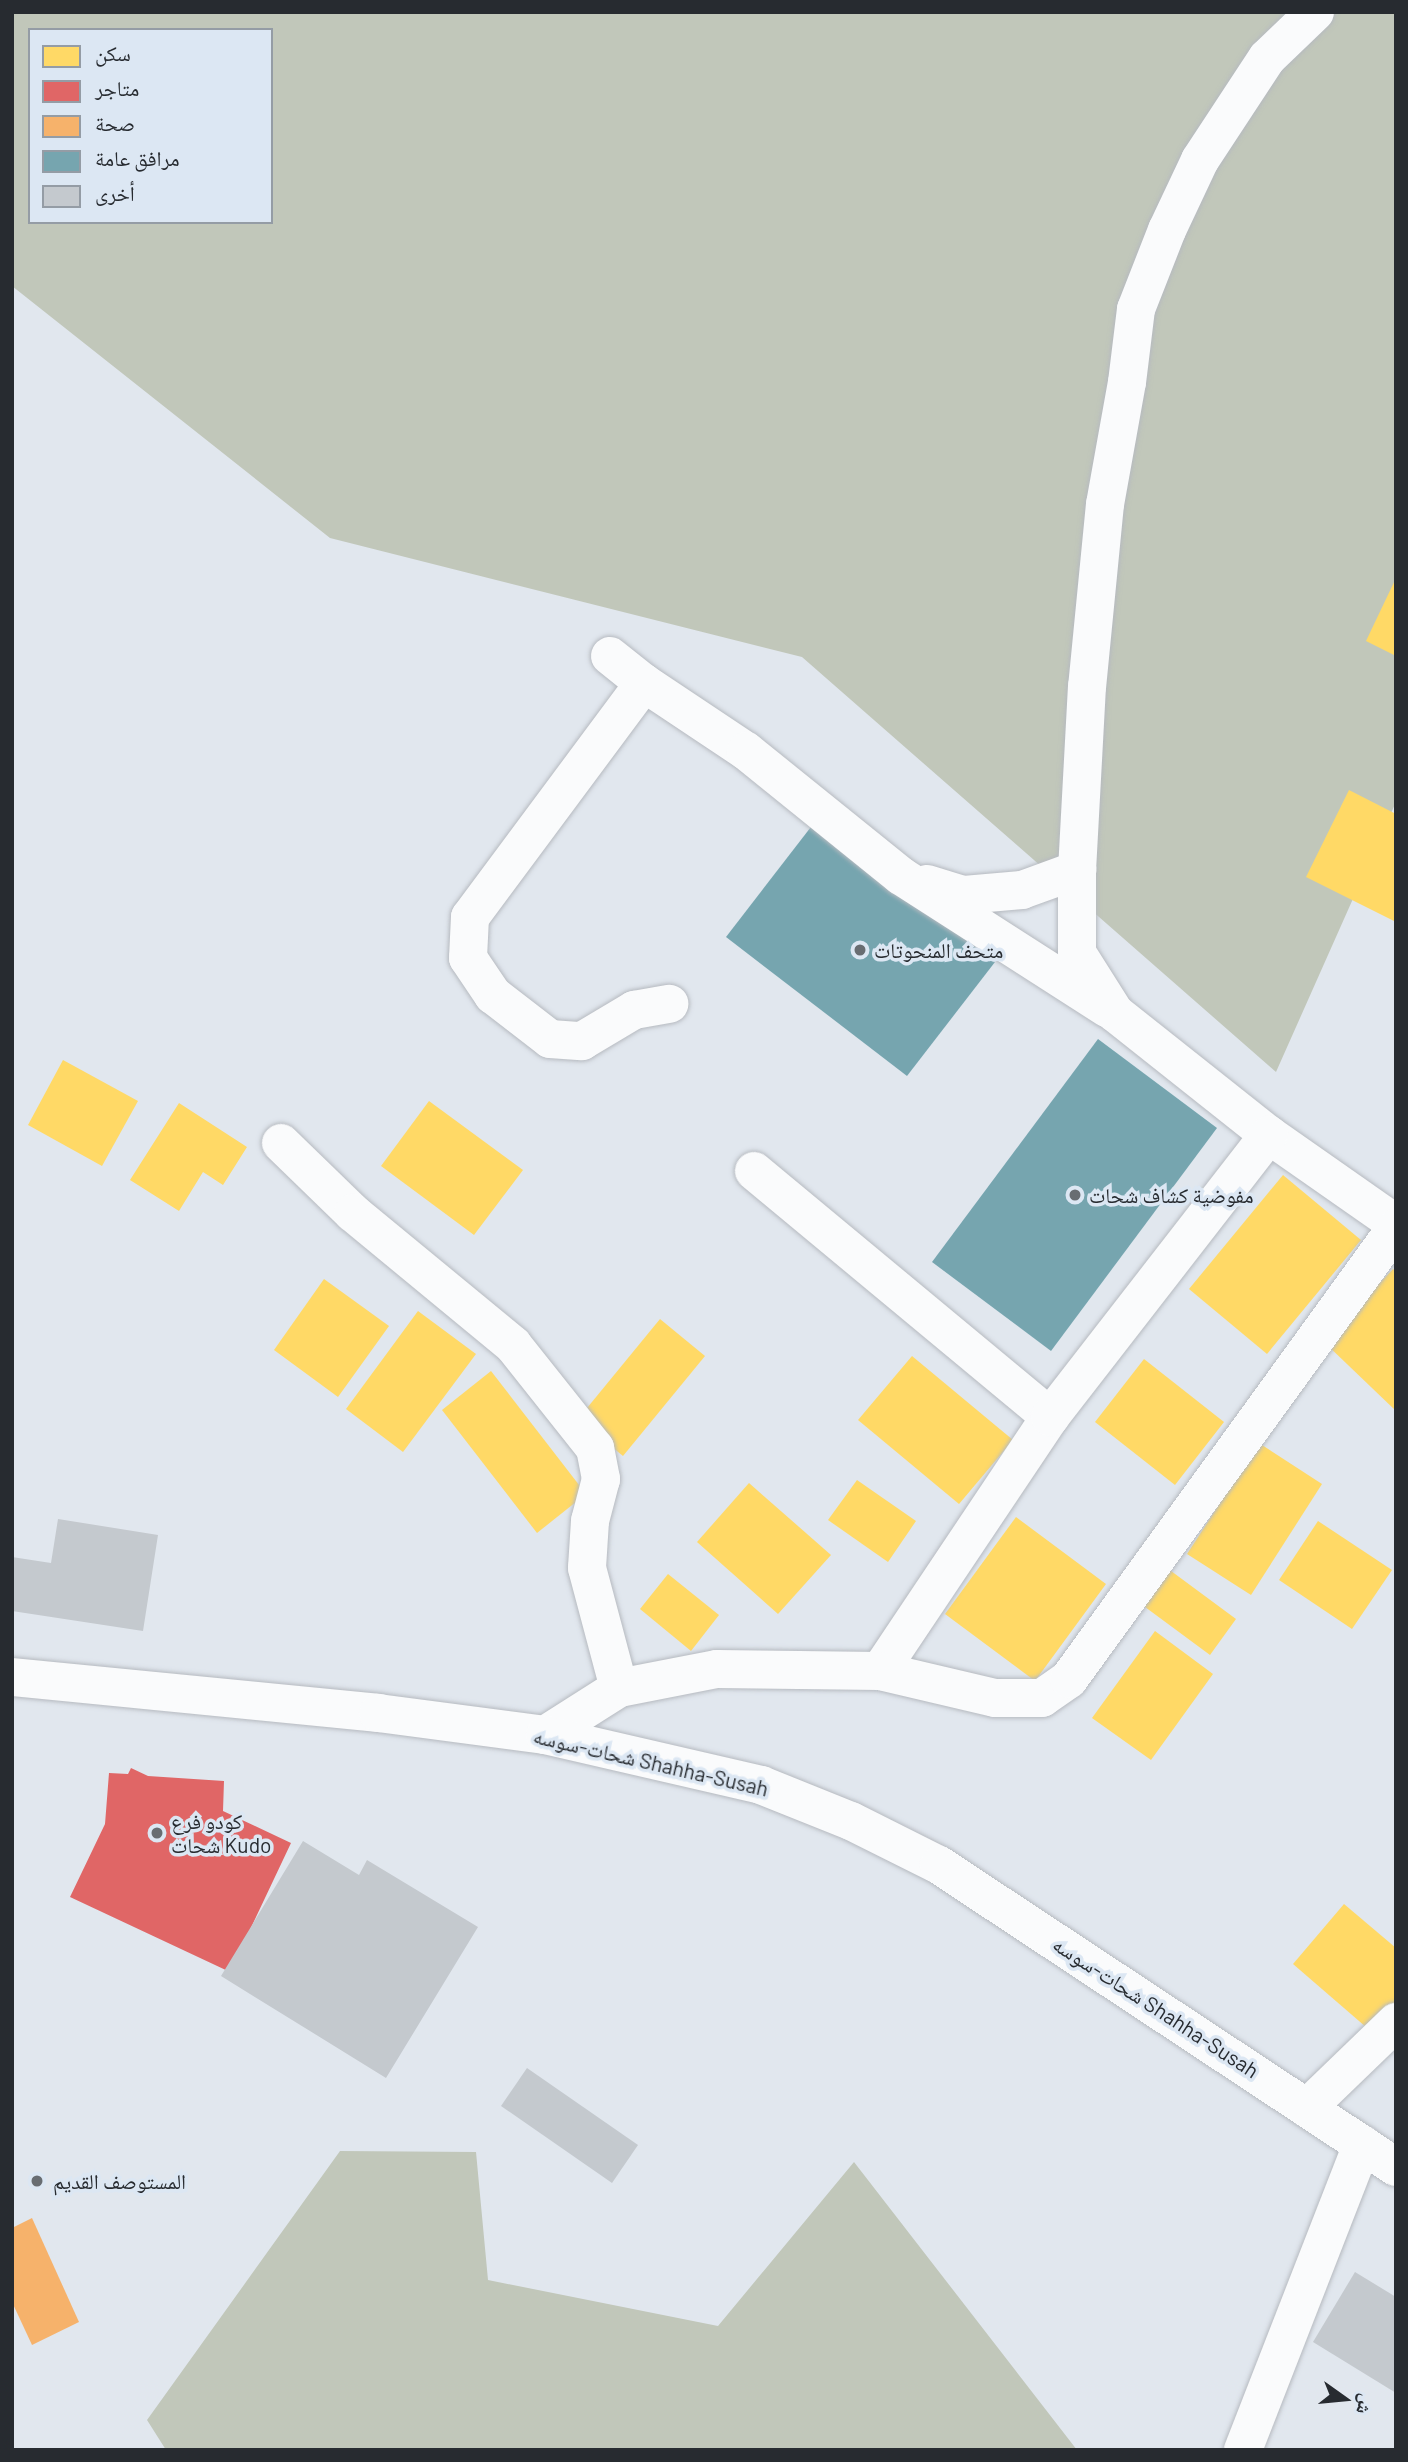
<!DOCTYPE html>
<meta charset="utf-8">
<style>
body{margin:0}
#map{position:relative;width:1408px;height:2462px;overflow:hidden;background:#e1e7ee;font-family:Barlow,"Noto Naskh Arabic",sans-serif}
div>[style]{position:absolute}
.forest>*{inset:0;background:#c1c7ba}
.homes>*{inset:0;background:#ffd966}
.shops>*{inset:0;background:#e06666}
.health>*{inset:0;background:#f6b26b}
.public>*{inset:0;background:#76a5af}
.building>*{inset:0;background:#c4c9ce}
.roads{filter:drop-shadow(0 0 2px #b6bac0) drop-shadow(0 0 2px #b6bac0)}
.minor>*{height:38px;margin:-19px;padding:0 19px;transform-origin:19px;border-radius:19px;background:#fafbfc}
.primary>*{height:38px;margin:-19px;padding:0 19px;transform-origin:19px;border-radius:19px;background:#fafbfc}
.dots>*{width:19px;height:19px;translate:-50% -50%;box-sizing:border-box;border:4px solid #dce7f3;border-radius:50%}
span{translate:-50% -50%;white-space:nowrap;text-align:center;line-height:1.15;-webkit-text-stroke:7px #dce7f3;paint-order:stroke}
.poi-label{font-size:21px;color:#272b30}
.left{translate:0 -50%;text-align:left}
.street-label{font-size:21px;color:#272b30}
.frame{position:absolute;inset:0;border:14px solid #272b30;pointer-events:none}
.legend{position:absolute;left:28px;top:28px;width:245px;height:196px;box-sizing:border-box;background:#dce7f3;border:2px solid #949ca5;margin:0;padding:9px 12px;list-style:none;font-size:21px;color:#272b30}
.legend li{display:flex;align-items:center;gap:14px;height:35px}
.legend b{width:35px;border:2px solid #949ca5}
.north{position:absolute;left:1310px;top:2364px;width:70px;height:70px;-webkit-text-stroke:5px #dce7f3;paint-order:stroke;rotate:105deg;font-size:19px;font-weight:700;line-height:28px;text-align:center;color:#272b30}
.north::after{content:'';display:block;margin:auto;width:24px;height:32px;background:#272b30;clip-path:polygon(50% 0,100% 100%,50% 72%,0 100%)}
</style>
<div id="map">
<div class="forest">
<i style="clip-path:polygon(evenodd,12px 12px,1396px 12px,1396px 802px,1276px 1072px,802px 657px,330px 538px,12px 286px,12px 12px,30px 30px,271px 30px,271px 222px,30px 222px,30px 30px)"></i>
<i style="clip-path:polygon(340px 2151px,476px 2152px,488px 2280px,718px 2326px,854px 2162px,1077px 2450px,166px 2450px,147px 2420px)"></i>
</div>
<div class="homes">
<i style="clip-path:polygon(1396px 578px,1396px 656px,1366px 641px)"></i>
<i style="clip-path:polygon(1349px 790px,1396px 814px,1396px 922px,1306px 877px)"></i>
<i style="clip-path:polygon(63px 1060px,138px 1101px,102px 1166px,28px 1125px)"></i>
<i style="clip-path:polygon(429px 1101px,523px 1170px,474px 1235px,381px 1166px)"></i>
<i style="clip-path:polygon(179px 1103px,247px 1147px,223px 1185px,203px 1172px,179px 1211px,130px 1180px)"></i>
<i style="clip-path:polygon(1283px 1175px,1361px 1240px,1267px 1354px,1189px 1289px)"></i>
<i style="clip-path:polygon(1393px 1269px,1396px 1272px,1396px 1411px,1324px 1342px)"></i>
<i style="clip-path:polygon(324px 1279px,389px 1326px,338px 1397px,274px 1350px)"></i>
<i style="clip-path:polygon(418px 1311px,476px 1354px,403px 1452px,346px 1409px)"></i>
<i style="clip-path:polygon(660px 1319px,705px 1356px,623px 1456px,578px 1419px)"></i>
<i style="clip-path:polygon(912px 1356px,1013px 1440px,959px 1504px,858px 1420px)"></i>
<i style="clip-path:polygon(1144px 1359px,1224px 1422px,1175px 1485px,1095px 1422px)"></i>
<i style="clip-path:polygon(491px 1371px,586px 1494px,537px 1533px,442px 1410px)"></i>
<i style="clip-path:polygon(1259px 1443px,1322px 1484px,1251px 1595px,1187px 1554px)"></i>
<i style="clip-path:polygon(857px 1480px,916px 1521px,888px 1562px,828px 1520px)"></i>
<i style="clip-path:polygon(749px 1483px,831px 1555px,778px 1614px,697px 1542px)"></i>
<i style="clip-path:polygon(1016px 1517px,1106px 1584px,1035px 1681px,945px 1614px)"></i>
<i style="clip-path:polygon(1318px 1521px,1392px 1570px,1352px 1629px,1279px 1580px)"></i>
<i style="clip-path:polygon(1167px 1568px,1236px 1619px,1210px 1655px,1141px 1604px)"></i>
<i style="clip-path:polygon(668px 1574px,719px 1615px,691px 1651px,640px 1609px)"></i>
<i style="clip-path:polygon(1155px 1631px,1213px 1674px,1151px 1760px,1092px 1718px)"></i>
<i style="clip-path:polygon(1344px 1904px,1396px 1948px,1396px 2023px,1381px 2040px,1293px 1964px)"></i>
</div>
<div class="shops">
<i style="clip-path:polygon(131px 1768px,148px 1776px,224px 1781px,223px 1811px,291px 1843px,230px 1972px,70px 1897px,105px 1824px,109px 1773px,128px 1774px)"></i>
</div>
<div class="health">
<i style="clip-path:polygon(32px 2218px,79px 2322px,32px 2345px,12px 2302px,12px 2228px)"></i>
</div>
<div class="public">
<i style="clip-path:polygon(814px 823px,995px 962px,907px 1076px,726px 937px)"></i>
<i style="clip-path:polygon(1098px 1039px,1217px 1128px,1051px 1351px,932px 1262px)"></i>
</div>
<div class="building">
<i style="clip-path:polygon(58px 1519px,158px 1535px,143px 1631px,12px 1611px,12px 1557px,51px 1563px)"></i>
<i style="clip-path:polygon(303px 1841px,359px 1875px,367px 1860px,478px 1927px,386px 2078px,221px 1976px)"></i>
<i style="clip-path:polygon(527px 2068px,638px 2145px,612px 2183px,501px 2106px)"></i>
<i style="clip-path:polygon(1355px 2272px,1396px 2297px,1396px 2393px,1313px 2342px)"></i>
</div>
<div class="roads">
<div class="minor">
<i style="left:1315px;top:12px;width:66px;rotate:136.2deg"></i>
<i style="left:1267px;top:58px;width:122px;rotate:123.3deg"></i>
<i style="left:1200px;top:160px;width:77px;rotate:115.2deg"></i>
<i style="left:1167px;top:230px;width:85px;rotate:111.4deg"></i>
<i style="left:1136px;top:309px;width:74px;rotate:97deg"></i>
<i style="left:1127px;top:382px;width:124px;rotate:100.2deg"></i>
<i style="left:1105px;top:504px;width:183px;rotate:95.6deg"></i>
<i style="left:1087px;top:686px;width:184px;rotate:93.1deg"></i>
<i style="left:1077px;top:870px;width:83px;rotate:90deg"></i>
<i style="left:1077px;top:953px;width:71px;rotate:57.7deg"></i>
<i style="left:1115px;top:1013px;width:196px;rotate:38.4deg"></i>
<i style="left:1269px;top:1135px;width:155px;rotate:35deg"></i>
<i style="left:610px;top:656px;width:43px;rotate:38.5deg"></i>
<i style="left:644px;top:683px;width:123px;rotate:33.7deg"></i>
<i style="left:746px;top:751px;width:199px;rotate:38.9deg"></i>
<i style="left:901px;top:876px;width:245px;rotate:32.7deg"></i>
<i style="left:644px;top:683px;width:292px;rotate:126.6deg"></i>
<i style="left:470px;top:917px;width:41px;rotate:92.8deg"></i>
<i style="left:468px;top:958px;width:45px;rotate:56deg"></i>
<i style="left:493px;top:995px;width:72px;rotate:37.7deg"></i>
<i style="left:550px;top:1039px;width:32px;rotate:4deg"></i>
<i style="left:582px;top:1041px;width:61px;rotate:-30.8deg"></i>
<i style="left:634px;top:1010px;width:36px;rotate:-10deg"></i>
<i style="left:927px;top:884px;width:39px;rotate:17deg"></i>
<i style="left:964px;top:895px;width:58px;rotate:-4.9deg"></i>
<i style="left:1022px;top:890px;width:59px;rotate:-20deg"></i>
<i style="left:281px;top:1143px;width:100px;rotate:44.2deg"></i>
<i style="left:353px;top:1213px;width:207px;rotate:39.5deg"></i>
<i style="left:513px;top:1345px;width:132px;rotate:51.5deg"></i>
<i style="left:595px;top:1448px;width:32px;rotate:79deg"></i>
<i style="left:601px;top:1479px;width:43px;rotate:104.7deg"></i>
<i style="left:590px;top:1521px;width:47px;rotate:93.7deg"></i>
<i style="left:587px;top:1568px;width:124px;rotate:75.1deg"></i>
<i style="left:754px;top:1171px;width:385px;rotate:39.7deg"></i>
<i style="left:880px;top:1671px;width:306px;rotate:-56.2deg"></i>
<i style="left:1050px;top:1417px;width:357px;rotate:-52.2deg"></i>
<i style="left:545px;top:1735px;width:88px;rotate:-32.4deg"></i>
<i style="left:619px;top:1688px;width:100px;rotate:-11deg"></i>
<i style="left:717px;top:1669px;width:163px;rotate:0.7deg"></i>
<i style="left:880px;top:1671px;width:118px;rotate:13.2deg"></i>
<i style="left:995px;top:1698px;width:47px"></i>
<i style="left:1042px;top:1698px;width:33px;rotate:-35deg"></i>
<i style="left:1069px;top:1679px;width:557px;rotate:-54.06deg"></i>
<i style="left:1307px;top:2108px;width:124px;rotate:-44deg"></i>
<i style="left:1243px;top:2450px;width:328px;rotate:-68.7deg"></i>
</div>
<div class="primary">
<i style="left:12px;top:1677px;width:368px;rotate:5.6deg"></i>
<i style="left:378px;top:1713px;width:168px;rotate:7.5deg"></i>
<i style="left:545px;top:1735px;width:222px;rotate:13deg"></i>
<i style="left:761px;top:1785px;width:97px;rotate:21.8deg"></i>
<i style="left:851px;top:1821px;width:98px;rotate:26.6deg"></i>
<i style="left:939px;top:1865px;width:548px;rotate:33.46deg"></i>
</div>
</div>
<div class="dots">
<i style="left:860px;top:950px;background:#686d72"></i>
<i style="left:1075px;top:1195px;background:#686d72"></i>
<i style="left:157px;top:1833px;background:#686d72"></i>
<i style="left:37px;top:2181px;background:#686d72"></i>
</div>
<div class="poi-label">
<span class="left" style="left:874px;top:950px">متحف المنحوتات</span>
<span class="left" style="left:1089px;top:1195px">مفوضية كشاف شحات</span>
<span class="left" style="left:171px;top:1833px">كودو فرع<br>شحات Kudo</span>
<span class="left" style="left:53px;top:2181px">المستوصف القديم</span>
</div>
<div class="street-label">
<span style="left:651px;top:1762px;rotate:13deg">شحات-سوسه Shahha-Susah</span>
<span style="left:1156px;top:2007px;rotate:33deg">شحات-سوسه Shahha-Susah</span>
</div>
<div class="frame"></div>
<ul class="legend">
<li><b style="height:19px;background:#ffd966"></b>سكن</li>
<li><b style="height:19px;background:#e06666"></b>متاجر</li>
<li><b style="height:19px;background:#f6b26b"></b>صحة</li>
<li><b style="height:19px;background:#76a5af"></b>مرافق عامة</li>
<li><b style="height:19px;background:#c4c9ce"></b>أخرى</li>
</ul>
<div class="north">ش</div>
</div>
